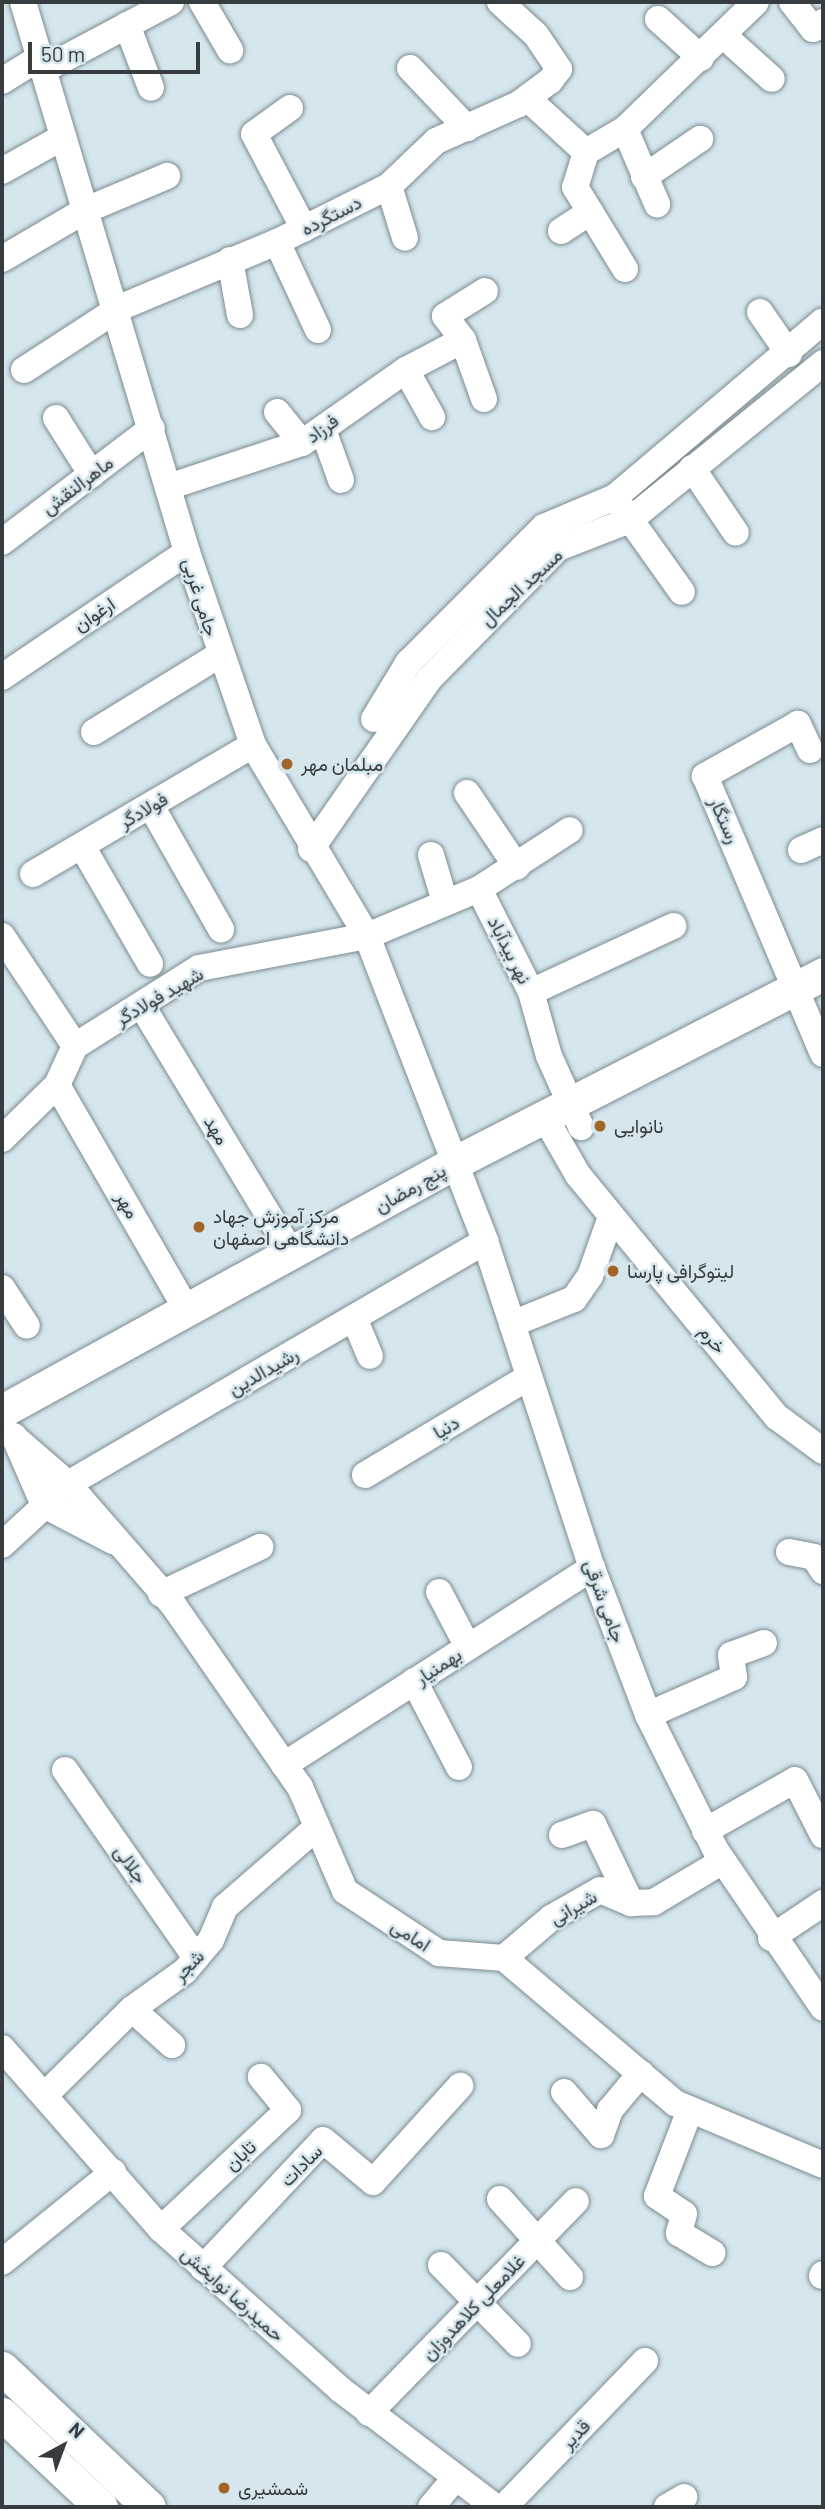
<!DOCTYPE html>
<meta charset="utf-8">
<style>
body{margin:0}
#map{position:relative;width:825px;height:2509px;overflow:hidden;background:#d5e6ed;font-family:Barlow,Vazirmatn,sans-serif}
div>[style]{position:absolute}
.roads{filter:drop-shadow(0 0 2px #7c8b91) drop-shadow(0 0 2px #7c8b91)}
.minor>*{height:26px;margin:-13px;padding:0 13px;transform-origin:13px;border-radius:13px;background:#fff}
.major>*{height:33px;margin:-16.5px;padding:0 16.5px;transform-origin:16.5px;border-radius:16.5px;background:#fff}
.dots>*{width:19px;height:19px;translate:-50% -50%;box-sizing:border-box;border:4px solid #d5e6ed;border-radius:50%}
span{translate:-50% -50%;white-space:nowrap;text-align:center;line-height:1.15;-webkit-text-stroke:5px #d5e6ed;paint-order:stroke}
.street-label{font-size:19px;color:#363c3f}
.poi-label{font-size:19px;color:#363c3f}
.left{translate:0 -50%;text-align:left}
.frame{position:absolute;inset:0;border:4px solid #363c3f;pointer-events:none}
.north{position:absolute;left:28px;top:2411px;width:70px;height:70px;-webkit-text-stroke:5px #d5e6ed;paint-order:stroke;rotate:41deg;font-size:19px;font-weight:700;line-height:28px;text-align:center;color:#363c3f}
.north::after{content:'';display:block;margin:auto;width:24px;height:32px;background:#363c3f;clip-path:polygon(50% 0,100% 100%,50% 72%,0 100%)}
.scale{position:absolute;left:28px;top:42px;width:172px;height:32px;box-sizing:border-box;border:4px solid #363c3f;border-top:0;padding-left:9px;font-size:21px;line-height:24px;white-space:nowrap;color:#363c3f;-webkit-text-stroke:5px #d5e6ed;paint-order:stroke}
</style>
<div id="map">
<div class="roads">
<div class="minor">
<i style="left:23px;top:2px;width:574px;rotate:73.4deg"></i>
<i style="left:187px;top:552px;width:204px;rotate:71.1deg"></i>
<i style="left:253px;top:745px;width:222px;rotate:59.2deg"></i>
<i style="left:367px;top:936px;width:327px;rotate:68.8deg"></i>
<i style="left:485px;top:1241px;width:344px;rotate:71.9deg"></i>
<i style="left:592px;top:1568px;width:157px;rotate:69.1deg"></i>
<i style="left:648px;top:1715px;width:150px;rotate:63.4deg"></i>
<i style="left:715px;top:1849px;width:192px;rotate:55.8deg"></i>
<i style="left:202px;top:2px;width:56px;rotate:59.7deg"></i>
<i style="left:792px;top:2px;width:34px;rotate:52deg"></i>
<i style="left:813px;top:29px;width:12px;rotate:-35deg"></i>
<i style="left:658px;top:19px;width:58px;rotate:42.2deg"></i>
<i style="left:127px;top:25px;width:67px;rotate:69.1deg"></i>
<i style="left:724px;top:36px;width:64px;rotate:41.9deg"></i>
<i style="left:410px;top:68px;width:83px;rotate:46.5deg"></i>
<i style="left:43px;top:70px;width:145px;rotate:-28deg"></i>
<i style="left:2px;top:81px;width:44px;rotate:-31.9deg"></i>
<i style="left:527px;top:98px;width:80px;rotate:42.5deg"></i>
<i style="left:586px;top:152px;width:45px;rotate:-30.5deg"></i>
<i style="left:625px;top:129px;width:182px;rotate:-44.1deg"></i>
<i style="left:290px;top:108px;width:44px;rotate:144.2deg"></i>
<i style="left:254px;top:134px;width:107px;rotate:62.2deg"></i>
<i style="left:625px;top:129px;width:82px;rotate:66.9deg"></i>
<i style="left:586px;top:152px;width:37px;rotate:107deg"></i>
<i style="left:575px;top:187px;width:96px;rotate:58.6deg"></i>
<i style="left:2px;top:171px;width:70px;rotate:-29.1deg"></i>
<i style="left:644px;top:177px;width:68px;rotate:-34.2deg"></i>
<i style="left:389px;top:186px;width:54px;rotate:72.9deg"></i>
<i style="left:561px;top:231px;width:35px;rotate:-33deg"></i>
<i style="left:277px;top:242px;width:97px;rotate:65deg"></i>
<i style="left:2px;top:259px;width:97px;rotate:-30.3deg"></i>
<i style="left:86px;top:210px;width:88px;rotate:-22.8deg"></i>
<i style="left:230px;top:260px;width:56px;rotate:79.7deg"></i>
<i style="left:760px;top:312px;width:51px;rotate:55.4deg"></i>
<i style="left:24px;top:370px;width:113px;rotate:-33.1deg"></i>
<i style="left:119px;top:308px;width:171px;rotate:-22.7deg"></i>
<i style="left:277px;top:242px;width:125px;rotate:-26.6deg"></i>
<i style="left:389px;top:186px;width:65px;rotate:-43.8deg"></i>
<i style="left:436px;top:141px;width:91px;rotate:-24deg"></i>
<i style="left:519px;top:104px;width:39px;rotate:-37deg"></i>
<i style="left:550px;top:81px;width:15px;rotate:-53deg"></i>
<i style="left:559px;top:69px;width:41px;rotate:-124.1deg"></i>
<i style="left:536px;top:35px;width:49px;rotate:-137.5deg"></i>
<i style="left:406px;top:370px;width:54px;rotate:61deg"></i>
<i style="left:484px;top:399px;width:63px;rotate:-109.6deg"></i>
<i style="left:463px;top:340px;width:30px;rotate:-127deg"></i>
<i style="left:445px;top:316px;width:47px;rotate:-32deg"></i>
<i style="left:277px;top:412px;width:40px;rotate:51deg"></i>
<i style="left:56px;top:418px;width:67px;rotate:57.7deg"></i>
<i style="left:323px;top:430px;width:53px;rotate:70.2deg"></i>
<i style="left:692px;top:468px;width:78px;rotate:55.9deg"></i>
<i style="left:168px;top:487px;width:141px;rotate:-18.2deg"></i>
<i style="left:302px;top:443px;width:127px;rotate:-35.1deg"></i>
<i style="left:406px;top:370px;width:64px;rotate:-27.8deg"></i>
<i style="left:622px;top:508px;width:103px;rotate:54.5deg"></i>
<i style="left:2px;top:542px;width:188px;rotate:-37.2deg"></i>
<i style="left:2px;top:677px;width:223px;rotate:-34deg"></i>
<i style="left:374px;top:719px;width:66px;rotate:-58.7deg"></i>
<i style="left:408px;top:663px;width:192px;rotate:-45deg"></i>
<i style="left:544px;top:527px;width:77px;rotate:-22.9deg"></i>
<i style="left:615px;top:497px;width:272px;rotate:-40.2deg"></i>
<i style="left:94px;top:732px;width:147px;rotate:-31.6deg"></i>
<i style="left:810px;top:750px;width:29px;rotate:-115deg"></i>
<i style="left:798px;top:724px;width:107px;rotate:150.8deg"></i>
<i style="left:705px;top:776px;width:302px;rotate:67deg"></i>
<i style="left:467px;top:793px;width:89px;rotate:56deg"></i>
<i style="left:151px;top:806px;width:142px;rotate:60.4deg"></i>
<i style="left:82px;top:846px;width:136px;rotate:60deg"></i>
<i style="left:311px;top:849px;width:207px;rotate:-55.2deg"></i>
<i style="left:429px;top:679px;width:184px;rotate:-45.4deg"></i>
<i style="left:558px;top:548px;width:77px;rotate:-21.3deg"></i>
<i style="left:630px;top:520px;width:249px;rotate:-39.1deg"></i>
<i style="left:801px;top:850px;width:24px;rotate:-24deg"></i>
<i style="left:431px;top:855px;width:49px;rotate:73.4deg"></i>
<i style="left:33px;top:874px;width:255px;rotate:-30.4deg"></i>
<i style="left:479px;top:889px;width:108px;rotate:-33deg"></i>
<i style="left:2px;top:936px;width:132px;rotate:56.4deg"></i>
<i style="left:531px;top:992px;width:157px;rotate:-24.9deg"></i>
<i style="left:142px;top:1006px;width:291px;rotate:58.8deg"></i>
<i style="left:57px;top:1085px;width:258px;rotate:60deg"></i>
<i style="left:544px;top:1116px;width:68px;rotate:60deg"></i>
<i style="left:578px;top:1175px;width:313px;rotate:50.6deg"></i>
<i style="left:777px;top:1417px;width:57px;rotate:36.5deg"></i>
<i style="left:2px;top:1139px;width:77px;rotate:-44.5deg"></i>
<i style="left:57px;top:1085px;width:43px;rotate:-65.2deg"></i>
<i style="left:75px;top:1046px;width:146px;rotate:-32.2deg"></i>
<i style="left:199px;top:968px;width:171px;rotate:-10.8deg"></i>
<i style="left:367px;top:936px;width:121px;rotate:-22.8deg"></i>
<i style="left:479px;top:889px;width:115px;rotate:63.2deg"></i>
<i style="left:531px;top:992px;width:66px;rotate:74.3deg"></i>
<i style="left:549px;top:1056px;width:78px;rotate:65.7deg"></i>
<i style="left:2px;top:1288px;width:45px;rotate:56.7deg"></i>
<i style="left:354px;top:1318px;width:41px;rotate:67.2deg"></i>
<i style="left:512px;top:1324px;width:67px;rotate:-22deg"></i>
<i style="left:574px;top:1299px;width:28px;rotate:-55deg"></i>
<i style="left:590px;top:1276px;width:63px;rotate:-70.4deg"></i>
<i style="left:14px;top:1436px;width:75px;rotate:66.5deg"></i>
<i style="left:44px;top:1505px;width:78px;rotate:27.6deg"></i>
<i style="left:15px;top:1438px;width:70px;rotate:41deg"></i>
<i style="left:68px;top:1484px;width:162px;rotate:49deg"></i>
<i style="left:174px;top:1606px;width:221px;rotate:55.2deg"></i>
<i style="left:300px;top:1787px;width:113px;rotate:66.6deg"></i>
<i style="left:345px;top:1891px;width:113px;rotate:33.4deg"></i>
<i style="left:439px;top:1953px;width:65px;rotate:4.4deg"></i>
<i style="left:504px;top:1958px;width:224px;rotate:40.3deg"></i>
<i style="left:675px;top:2103px;width:160px;rotate:22.7deg"></i>
<i style="left:365px;top:1475px;width:189px;rotate:-30.9deg"></i>
<i style="left:2px;top:1545px;width:90px;rotate:-42.7deg"></i>
<i style="left:68px;top:1484px;width:483px;rotate:-30.2deg"></i>
<i style="left:789px;top:1552px;width:25px;rotate:11deg"></i>
<i style="left:814px;top:1557px;width:17px;rotate:57deg"></i>
<i style="left:439px;top:1592px;width:62px;rotate:62.2deg"></i>
<i style="left:161px;top:1594px;width:110px;rotate:-25.4deg"></i>
<i style="left:414px;top:1681px;width:97px;rotate:62.4deg"></i>
<i style="left:648px;top:1715px;width:94px;rotate:-23.8deg"></i>
<i style="left:734px;top:1677px;width:22px;rotate:-98deg"></i>
<i style="left:731px;top:1655px;width:35px;rotate:-20deg"></i>
<i style="left:284px;top:1765px;width:366px;rotate:-32.6deg"></i>
<i style="left:65px;top:1770px;width:229px;rotate:55.1deg"></i>
<i style="left:705px;top:1831px;width:103px;rotate:-29.5deg"></i>
<i style="left:795px;top:1780px;width:62px;rotate:63deg"></i>
<i style="left:562px;top:1835px;width:33px;rotate:-20deg"></i>
<i style="left:593px;top:1824px;width:88px;rotate:64.3deg"></i>
<i style="left:771px;top:1938px;width:63px;rotate:-33.9deg"></i>
<i style="left:504px;top:1958px;width:62px;rotate:-40.4deg"></i>
<i style="left:551px;top:1918px;width:56px;rotate:-29.7deg"></i>
<i style="left:600px;top:1890px;width:34px;rotate:23deg"></i>
<i style="left:631px;top:1903px;width:23px;rotate:-2deg"></i>
<i style="left:654px;top:1902px;width:80px;rotate:-30.7deg"></i>
<i style="left:132px;top:2009px;width:54px;rotate:42deg"></i>
<i style="left:2px;top:2048px;width:241px;rotate:48.7deg"></i>
<i style="left:161px;top:2229px;width:241px;rotate:41.8deg"></i>
<i style="left:341px;top:2390px;width:193px;rotate:37.2deg"></i>
<i style="left:564px;top:2092px;width:57px;rotate:49.3deg"></i>
<i style="left:601px;top:2135px;width:27px;rotate:-70deg"></i>
<i style="left:610px;top:2110px;width:48px;rotate:-50deg"></i>
<i style="left:46px;top:2094px;width:121px;rotate:-44.7deg"></i>
<i style="left:132px;top:2009px;width:65px;rotate:-35.6deg"></i>
<i style="left:185px;top:1971px;width:40px;rotate:-50deg"></i>
<i style="left:211px;top:1940px;width:36px;rotate:-67deg"></i>
<i style="left:225px;top:1907px;width:122px;rotate:-41deg"></i>
<i style="left:690px;top:2110px;width:92px;rotate:111deg"></i>
<i style="left:657px;top:2196px;width:32px;rotate:34deg"></i>
<i style="left:684px;top:2214px;width:20px;rotate:105deg"></i>
<i style="left:679px;top:2233px;width:39px;rotate:31deg"></i>
<i style="left:500px;top:2199px;width:105px;rotate:48.1deg"></i>
<i style="left:161px;top:2229px;width:174px;rotate:-43.1deg"></i>
<i style="left:288px;top:2110px;width:43px;rotate:-129.3deg"></i>
<i style="left:2px;top:2262px;width:143px;rotate:-39deg"></i>
<i style="left:441px;top:2265px;width:110px;rotate:45.7deg"></i>
<i style="left:203px;top:2268px;width:175px;rotate:-46.8deg"></i>
<i style="left:323px;top:2140px;width:65px;rotate:40deg"></i>
<i style="left:373px;top:2182px;width:130px;rotate:-47.8deg"></i>
<i style="left:822px;top:2276px;width:2px;rotate:-63deg"></i>
<i style="left:369px;top:2413px;width:296px;rotate:-45.7deg"></i>
<i style="left:431px;top:2507px;width:35px;rotate:-50deg"></i>
<i style="left:504px;top:2507px;width:203px;rotate:-46deg"></i>
<i style="left:667px;top:2507px;width:20px;rotate:-30deg"></i>
</div>
<div class="major">
<i style="left:2px;top:1411px;width:516px;rotate:-28.75deg"></i>
<i style="left:454px;top:1163px;width:415px;rotate:-27.1deg"></i>
<i style="left:2px;top:2368px;width:202px;rotate:43.4deg"></i>
<i style="left:2px;top:2414px;width:136px;rotate:43.2deg"></i>
</div>
</div>
<div class="dots">
<i style="left:287px;top:764px;background:#a26528"></i>
<i style="left:600px;top:1126px;background:#a26528"></i>
<i style="left:199px;top:1227px;background:#a26528"></i>
<i style="left:613px;top:1271px;background:#a26528"></i>
<i style="left:224px;top:2488px;background:#a26528"></i>
</div>
<div class="street-label">
<span style="left:331px;top:215px;rotate:-27deg">دستگرده</span>
<span style="left:322px;top:428px;rotate:-36deg">فرزاد</span>
<span style="left:77px;top:485px;rotate:-37deg">ماهرالنقش</span>
<span style="left:521px;top:587px;rotate:-43deg">مسجد الجمال</span>
<span style="left:201px;top:597px;rotate:73deg">جامی غربی</span>
<span style="left:94px;top:614px;rotate:-34deg">ارغوان</span>
<span style="left:143px;top:810px;rotate:-30deg">فولادگر</span>
<span style="left:725px;top:820px;rotate:66deg">رستگار</span>
<span style="left:510px;top:950px;rotate:63deg">نهر بیدآباد</span>
<span style="left:159px;top:996px;rotate:-30deg">شهید فولادگر</span>
<span style="left:217px;top:1130px;rotate:59deg">مهد</span>
<span style="left:410px;top:1188px;rotate:-30deg">پنج رمضان</span>
<span style="left:128px;top:1205px;rotate:61deg">مهر</span>
<span style="left:713px;top:1339px;rotate:51deg">خرم</span>
<span style="left:263px;top:1371px;rotate:-30deg">رشیدالدین</span>
<span style="left:446px;top:1427px;rotate:-31deg">دنیا</span>
<span style="left:605px;top:1601px;rotate:70deg">جامی شرقی</span>
<span style="left:438px;top:1666px;rotate:-33deg">بهمنیار</span>
<span style="left:131px;top:1864px;rotate:55deg">جلالی</span>
<span style="left:573px;top:1907px;rotate:-30deg">شیرانی</span>
<span style="left:411px;top:1935px;rotate:33deg">امامی</span>
<span style="left:188px;top:1965px;rotate:-46deg">شجر</span>
<span style="left:240px;top:2155px;rotate:-43deg">تابان</span>
<span style="left:301px;top:2165px;rotate:-45deg">سادات</span>
<span style="left:233px;top:2294px;rotate:42deg">حمیدرضا نوابخش</span>
<span style="left:473px;top:2307px;rotate:-46deg">غلامعلی کلاهدوزان</span>
<span style="left:575px;top:2434px;rotate:-46deg">قدیر</span>
</div>
<div class="poi-label">
<span class="left" style="left:301px;top:764px">مبلمان مهر</span>
<span class="left" style="left:614px;top:1126px">نانوایی</span>
<span class="left" style="left:213px;top:1227px">مرکز آموزش جهاد<br>دانشگاهی اصفهان</span>
<span class="left" style="left:627px;top:1271px">لیتوگرافی پارسا</span>
<span class="left" style="left:238px;top:2488px">شمشیری</span>
</div>
<div class="frame"></div>
<div class="north">N</div>
<div class="scale">50 m</div>
</div>
